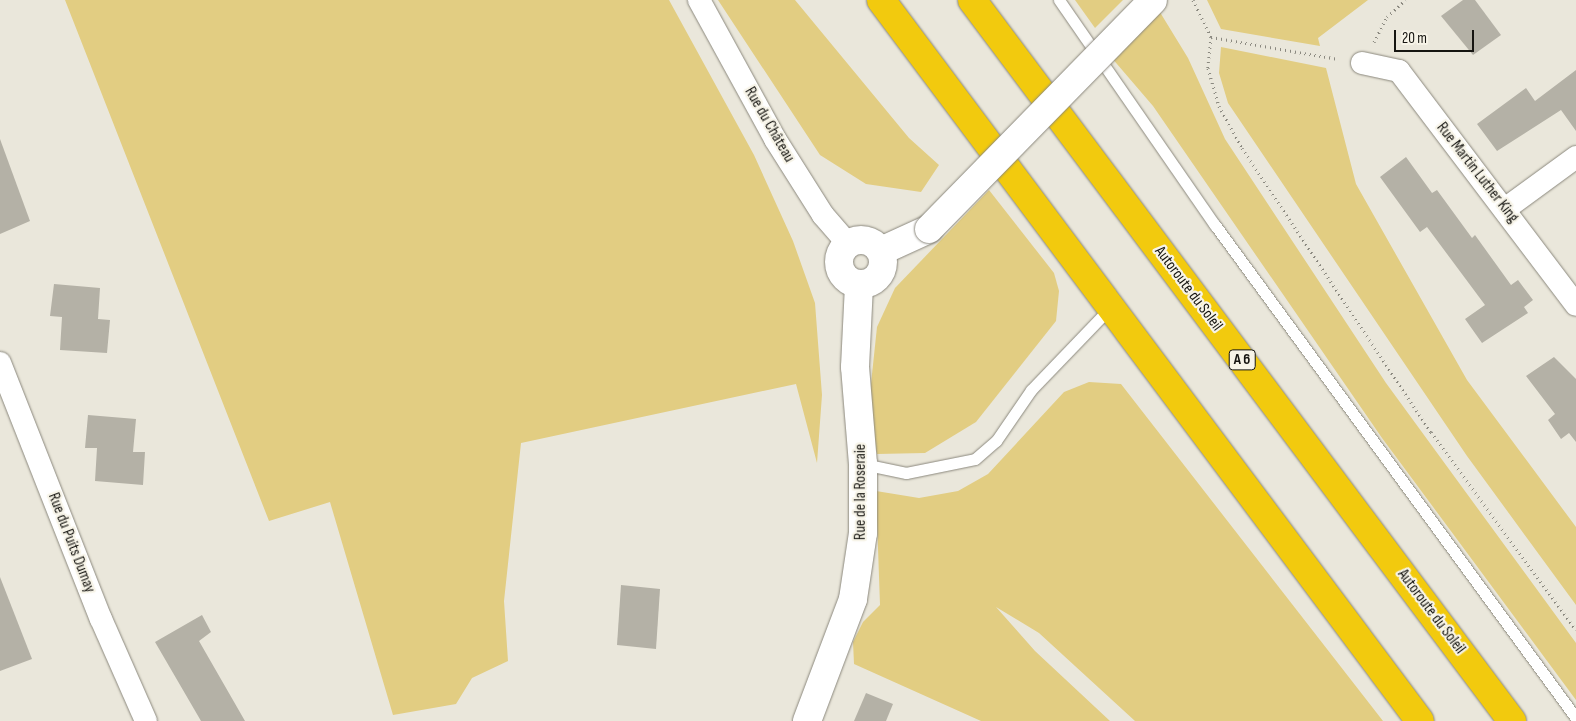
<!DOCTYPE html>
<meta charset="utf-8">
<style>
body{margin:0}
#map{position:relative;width:1576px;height:721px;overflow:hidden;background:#eae7db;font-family:"Sofia Sans Condensed",sans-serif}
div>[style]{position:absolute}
.green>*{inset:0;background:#e2cd82}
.building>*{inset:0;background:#b4b1a6}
.path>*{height:3px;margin-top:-1.5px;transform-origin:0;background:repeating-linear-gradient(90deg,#8b8980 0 1px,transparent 0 5px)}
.roads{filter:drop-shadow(0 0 1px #8b887d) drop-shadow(0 0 1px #8b887d)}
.lane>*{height:11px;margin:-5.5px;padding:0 5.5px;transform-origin:5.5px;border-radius:5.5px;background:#fff}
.street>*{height:22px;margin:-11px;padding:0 11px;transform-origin:11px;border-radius:11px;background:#fff}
.secondary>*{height:28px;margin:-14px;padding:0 14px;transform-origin:14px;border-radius:14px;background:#fff}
.secondary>.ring{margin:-14px;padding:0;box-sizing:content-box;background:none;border:28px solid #fff;border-radius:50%}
.highway>*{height:28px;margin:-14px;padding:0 14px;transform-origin:14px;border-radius:14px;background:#f2ca0e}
.bridges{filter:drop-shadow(0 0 1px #8b887d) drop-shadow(0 0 1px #8b887d)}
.secondary-bridge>*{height:28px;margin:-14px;padding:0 14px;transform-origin:14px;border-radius:14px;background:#fff}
span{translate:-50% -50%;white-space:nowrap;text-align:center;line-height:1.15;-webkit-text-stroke:4.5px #f7f4e8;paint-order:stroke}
.shield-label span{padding:1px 4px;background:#f7f4e8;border:1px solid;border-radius:4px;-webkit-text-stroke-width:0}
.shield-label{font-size:15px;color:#161511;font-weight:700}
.street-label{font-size:16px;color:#161511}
.scale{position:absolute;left:1394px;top:30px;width:80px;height:22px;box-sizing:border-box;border:2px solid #161511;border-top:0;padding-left:6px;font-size:15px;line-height:18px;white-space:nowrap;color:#161511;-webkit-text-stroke:4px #f7f4e8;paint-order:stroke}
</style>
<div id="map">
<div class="green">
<i style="clip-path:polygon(65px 0,669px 0,754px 155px,793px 241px,815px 303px,822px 395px,817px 463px,796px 384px,521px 443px,504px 601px,508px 661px,472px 678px,456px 704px,393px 715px,330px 502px,269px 521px)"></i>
<i style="clip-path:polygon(718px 0,795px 0,909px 138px,939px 165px,921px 192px,866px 184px,820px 155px)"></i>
<i style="clip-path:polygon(1075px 0,1123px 0,1095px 28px)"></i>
<i style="clip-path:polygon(1207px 0,1368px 0,1318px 38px,1320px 46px,1221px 29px)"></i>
<i style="clip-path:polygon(1158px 9px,1188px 58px,1225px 139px,1386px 383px,1576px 643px,1576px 700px,1382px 438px,1153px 106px,1111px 57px)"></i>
<i style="clip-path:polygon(1221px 47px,1326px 68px,1356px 184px,1467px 380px,1576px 527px,1576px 605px,1467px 456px,1228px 103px,1219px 73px)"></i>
<i style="clip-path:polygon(989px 190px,1054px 273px,1059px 291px,1056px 321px,976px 422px,925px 453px,877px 454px,868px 412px,877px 327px,895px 288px)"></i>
<i style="clip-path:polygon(1089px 382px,1121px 384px,1383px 721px,1135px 721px,1039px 633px,996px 607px,1035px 651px,1110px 721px,981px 721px,854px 664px,853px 642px,863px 622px,880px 605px,876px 491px,919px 498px,958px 491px,988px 474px,1064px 392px)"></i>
</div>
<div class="building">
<i style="clip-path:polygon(1463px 0,1475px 0,1501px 35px,1473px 55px,1441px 16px)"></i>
<i style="clip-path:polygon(1576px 70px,1576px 131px,1561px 110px,1497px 151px,1477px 124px,1526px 88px,1535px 101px)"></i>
<i style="clip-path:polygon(0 139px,30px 221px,0 234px)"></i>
<i style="clip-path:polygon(1406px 157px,1432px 193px,1437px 190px,1472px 238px,1475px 235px,1511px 285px,1518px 280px,1533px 300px,1524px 307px,1528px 313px,1482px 343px,1465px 319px,1485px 305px,1427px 227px,1420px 232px,1380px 177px)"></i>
<i style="clip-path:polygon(54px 284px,100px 288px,98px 319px,110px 320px,107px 353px,60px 350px,62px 317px,50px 316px)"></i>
<i style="clip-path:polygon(1554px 357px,1576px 379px,1576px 442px,1569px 433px,1561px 439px,1548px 420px,1555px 414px,1526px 376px)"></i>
<i style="clip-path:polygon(88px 415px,136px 419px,133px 452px,145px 452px,143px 485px,95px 481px,97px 448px,85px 448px)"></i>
<i style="clip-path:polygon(0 577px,32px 659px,0 671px)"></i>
<i style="clip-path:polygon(621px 585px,660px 589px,656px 649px,617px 645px)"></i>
<i style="clip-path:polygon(202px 615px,211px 632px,199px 641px,245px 721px,201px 721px,155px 642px)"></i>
<i style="clip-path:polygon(866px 693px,893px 704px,886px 721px,854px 721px)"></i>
</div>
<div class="path">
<i style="left:1193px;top:0;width:41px;rotate:64.1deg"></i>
<i style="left:1211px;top:37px;width:31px;rotate:96deg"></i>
<i style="left:1208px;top:68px;width:40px;rotate:74deg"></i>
<i style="left:1219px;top:106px;width:48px;rotate:61.3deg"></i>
<i style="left:1242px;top:148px;width:341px;rotate:56.4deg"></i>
<i style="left:1431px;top:432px;width:245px;rotate:53.8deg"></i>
<i style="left:1211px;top:37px;width:129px;rotate:9.8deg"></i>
<i style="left:1374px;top:42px;width:28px;rotate:-63deg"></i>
<i style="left:1387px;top:17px;width:25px;rotate:-43deg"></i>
</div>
<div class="roads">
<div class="lane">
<i style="left:1059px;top:0;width:274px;rotate:55.3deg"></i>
<i style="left:1215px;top:225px;width:611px;rotate:53.79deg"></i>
<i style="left:863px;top:464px;width:44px;rotate:11.8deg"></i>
<i style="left:906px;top:473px;width:70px;rotate:-11.5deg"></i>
<i style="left:975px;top:459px;width:28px;rotate:-41deg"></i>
<i style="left:996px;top:441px;width:62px;rotate:-55.5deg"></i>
<i style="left:1031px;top:390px;width:115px;rotate:-46.1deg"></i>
</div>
<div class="street">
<i style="left:699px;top:0;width:158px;rotate:61.3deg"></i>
<i style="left:775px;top:139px;width:90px;rotate:57.7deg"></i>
<i style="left:823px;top:215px;width:37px;rotate:49deg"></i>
<i style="left:1362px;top:63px;width:38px;rotate:12deg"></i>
<i style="left:1399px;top:71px;width:293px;rotate:52.9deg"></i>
<i style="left:1505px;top:209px;width:88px;rotate:-36.2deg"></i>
<i style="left:0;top:363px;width:275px;rotate:68.5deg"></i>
<i style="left:101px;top:619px;width:111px;rotate:66.2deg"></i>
</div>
<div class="secondary">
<i class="ring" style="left:839px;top:240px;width:16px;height:16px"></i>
<i style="left:881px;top:251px;width:53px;rotate:-24.6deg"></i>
<i style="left:807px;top:721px;width:130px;rotate:-69.3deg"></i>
<i style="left:853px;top:599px;width:67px;rotate:-81.4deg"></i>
<i style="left:863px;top:533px;width:69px;rotate:-90deg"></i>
<i style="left:863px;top:464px;width:97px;rotate:-94.7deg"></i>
<i style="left:855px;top:367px;width:82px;rotate:-87.2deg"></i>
</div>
<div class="highway">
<i style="left:881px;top:0;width:900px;rotate:53.22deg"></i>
<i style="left:972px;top:0;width:901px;rotate:53.17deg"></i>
</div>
</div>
<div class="bridges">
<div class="secondary-bridge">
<i style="left:929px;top:229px;width:320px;rotate:-45.6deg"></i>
</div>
</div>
<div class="shield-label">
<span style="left:1242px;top:360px">A 6</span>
</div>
<div class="street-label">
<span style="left:769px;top:125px;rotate:60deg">Rue du Château</span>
<span style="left:1477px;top:173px;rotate:52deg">Rue Martin Luther King</span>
<span style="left:1188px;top:289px;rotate:53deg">Autoroute du Soleil</span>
<span style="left:861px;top:492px;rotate:-90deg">Rue de la Roseraie</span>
<span style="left:71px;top:543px;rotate:69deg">Rue du Puits Dumay</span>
<span style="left:1431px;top:612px;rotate:53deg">Autoroute du Soleil</span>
</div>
<div class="scale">20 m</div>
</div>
